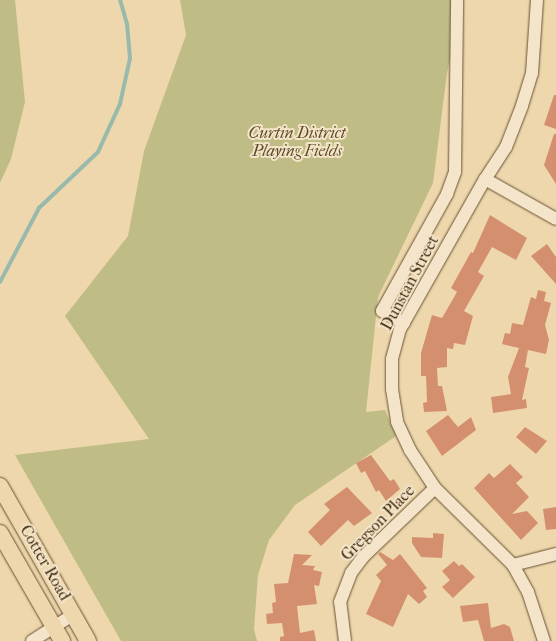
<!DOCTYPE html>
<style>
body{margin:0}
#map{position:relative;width:556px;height:641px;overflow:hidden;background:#eed7ad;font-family:"IM FELL French Canon",serif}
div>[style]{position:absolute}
.green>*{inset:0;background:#bfbd85}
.stream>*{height:4px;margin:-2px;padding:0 2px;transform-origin:2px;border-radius:2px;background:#99baab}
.building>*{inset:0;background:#d4906e}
.roads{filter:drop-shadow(0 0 1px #685230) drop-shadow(0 0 1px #685230)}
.minor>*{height:12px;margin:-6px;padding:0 6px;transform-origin:6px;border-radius:6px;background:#f4e5ca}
.major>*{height:16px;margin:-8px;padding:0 8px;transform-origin:8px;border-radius:8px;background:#eed7ad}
span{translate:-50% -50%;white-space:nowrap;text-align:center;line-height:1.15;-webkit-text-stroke:4px #f4e5ca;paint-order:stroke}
.park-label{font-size:16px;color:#5d4b26;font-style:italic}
.street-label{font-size:16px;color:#3c2507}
</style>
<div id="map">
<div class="green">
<i style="clip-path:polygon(0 0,15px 0,25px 102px,11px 159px,0 183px)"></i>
<i style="clip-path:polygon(180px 0,462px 0,447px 73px,433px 183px,378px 297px,366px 412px,385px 410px,396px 436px,295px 505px,269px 540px,258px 575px,254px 629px,257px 641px,121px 641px,15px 455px,149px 439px,65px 316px,128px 236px,144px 151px,186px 35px)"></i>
</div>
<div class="stream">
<i style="left:0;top:282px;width:84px;rotate:-62.2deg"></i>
<i style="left:39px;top:208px;width:81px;rotate:-43.5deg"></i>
<i style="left:98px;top:152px;width:53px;rotate:-65.4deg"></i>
<i style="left:120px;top:104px;width:47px;rotate:-77.7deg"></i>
<i style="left:130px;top:58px;width:34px;rotate:-95deg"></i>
<i style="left:127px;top:24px;width:25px;rotate:-106deg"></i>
</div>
<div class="building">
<i style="clip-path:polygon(554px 95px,556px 95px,556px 129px,544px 125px)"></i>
<i style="clip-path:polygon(554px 134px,556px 134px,556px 184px,544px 165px)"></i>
<i style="clip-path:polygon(490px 215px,527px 238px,516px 260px,492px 247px,478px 272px,484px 276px,464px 311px,473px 316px,465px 345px,454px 343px,453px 349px,447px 348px,447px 367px,437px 368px,438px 386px,442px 386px,447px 411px,424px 412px,423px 403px,427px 402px,426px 376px,421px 376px,421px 353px,432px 315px,442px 318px,457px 292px,451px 288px,471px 252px,473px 253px)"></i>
<i style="clip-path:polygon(547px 244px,556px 257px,556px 284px,531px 256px)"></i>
<i style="clip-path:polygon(538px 290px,546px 292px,544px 301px,551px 303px,545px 325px,549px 340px,546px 354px,528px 350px,525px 367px,529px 368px,522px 400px,526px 399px,527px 408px,493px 413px,491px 397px,511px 394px,508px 377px,519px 348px,502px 344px,505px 333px,510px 334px,512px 323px,523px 325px,531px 297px,536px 299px)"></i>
<i style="clip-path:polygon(448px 415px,458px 427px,471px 417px,476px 430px,442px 456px,426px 431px)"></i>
<i style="clip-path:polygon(525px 427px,547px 441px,536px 454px,516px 437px)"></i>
<i style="clip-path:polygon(371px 455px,390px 481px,394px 479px,400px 489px,386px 501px,379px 490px,376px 492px,365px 471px,361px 473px,356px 463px)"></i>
<i style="clip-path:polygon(510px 464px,523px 477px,516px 483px,529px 497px,512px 514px,527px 511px,538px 523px,521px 540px,474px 488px,489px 473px,494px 478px)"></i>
<i style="clip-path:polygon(347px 487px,372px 513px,354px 526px,348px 520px,321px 546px,308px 532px,330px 510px,324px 504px)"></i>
<i style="clip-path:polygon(556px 507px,556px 529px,546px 530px,543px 509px)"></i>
<i style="clip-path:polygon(433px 533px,444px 534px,442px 558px,421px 557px,412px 543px,412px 537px,433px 538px)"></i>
<i style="clip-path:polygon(380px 552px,393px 560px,400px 554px,427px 588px,423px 591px,427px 597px,419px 604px,408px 594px,393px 627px,366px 614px,381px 581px,376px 575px,387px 565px,378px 554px)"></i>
<i style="clip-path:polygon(294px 554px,312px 555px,302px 565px,315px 566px,313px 570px,322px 572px,319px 586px,314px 585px,317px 604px,297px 606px,300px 633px,314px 630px,316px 641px,280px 641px,280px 637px,284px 636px,282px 623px,267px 624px,266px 614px,273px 613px,272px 603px,276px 602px,274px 584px,288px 583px)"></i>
<i style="clip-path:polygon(454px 561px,459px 566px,462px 564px,475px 577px,453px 598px,442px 587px,450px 580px,442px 571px)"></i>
<i style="clip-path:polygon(488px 603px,491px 628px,504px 624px,510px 627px,514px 641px,484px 641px,478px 620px,463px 622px,460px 606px)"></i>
</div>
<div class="roads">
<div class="minor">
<i style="left:537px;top:0;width:73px;rotate:93.9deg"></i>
<i style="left:532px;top:73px;width:34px;rotate:107deg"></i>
<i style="left:522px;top:106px;width:44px;rotate:111.3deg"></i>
<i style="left:506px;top:147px;width:38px;rotate:123deg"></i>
<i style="left:485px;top:179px;width:172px;rotate:119.5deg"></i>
<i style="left:400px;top:329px;width:31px;rotate:105deg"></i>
<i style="left:392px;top:359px;width:30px;rotate:90deg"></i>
<i style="left:392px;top:389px;width:33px;rotate:81deg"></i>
<i style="left:397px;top:422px;width:31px;rotate:65deg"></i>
<i style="left:410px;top:450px;width:45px;rotate:56.7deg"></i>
<i style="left:435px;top:488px;width:110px;rotate:44.6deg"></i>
<i style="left:513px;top:565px;width:31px;rotate:61deg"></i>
<i style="left:528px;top:592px;width:52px;rotate:71.9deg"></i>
<i style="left:485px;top:179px;width:81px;rotate:29.4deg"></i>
<i style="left:404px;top:323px;width:25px;rotate:-151deg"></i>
<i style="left:382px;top:311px;width:134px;rotate:-60.9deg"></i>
<i style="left:447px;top:194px;width:23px;rotate:-70deg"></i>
<i style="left:455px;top:172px;width:172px;rotate:-89.3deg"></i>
<i style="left:513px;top:565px;width:44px;rotate:-14.3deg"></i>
<i style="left:32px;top:641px;width:50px;rotate:-32.7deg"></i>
<i style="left:345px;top:641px;width:39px;rotate:-97deg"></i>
<i style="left:340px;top:602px;width:31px;rotate:-69deg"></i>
<i style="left:351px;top:573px;width:21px;rotate:-53deg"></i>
<i style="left:364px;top:556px;width:98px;rotate:-43.8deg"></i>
</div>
<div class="major">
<i style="left:0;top:486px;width:178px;rotate:60.4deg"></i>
<i style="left:0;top:533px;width:125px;rotate:60.1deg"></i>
</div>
</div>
<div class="park-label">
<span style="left:297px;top:142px">Curtin District<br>Playing Fields</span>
</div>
<div class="street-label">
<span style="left:410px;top:283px;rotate:-62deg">Dunstan Street</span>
<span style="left:378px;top:523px;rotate:-46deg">Gregson Place</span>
<span style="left:45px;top:563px;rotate:60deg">Cotter Road</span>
</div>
</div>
